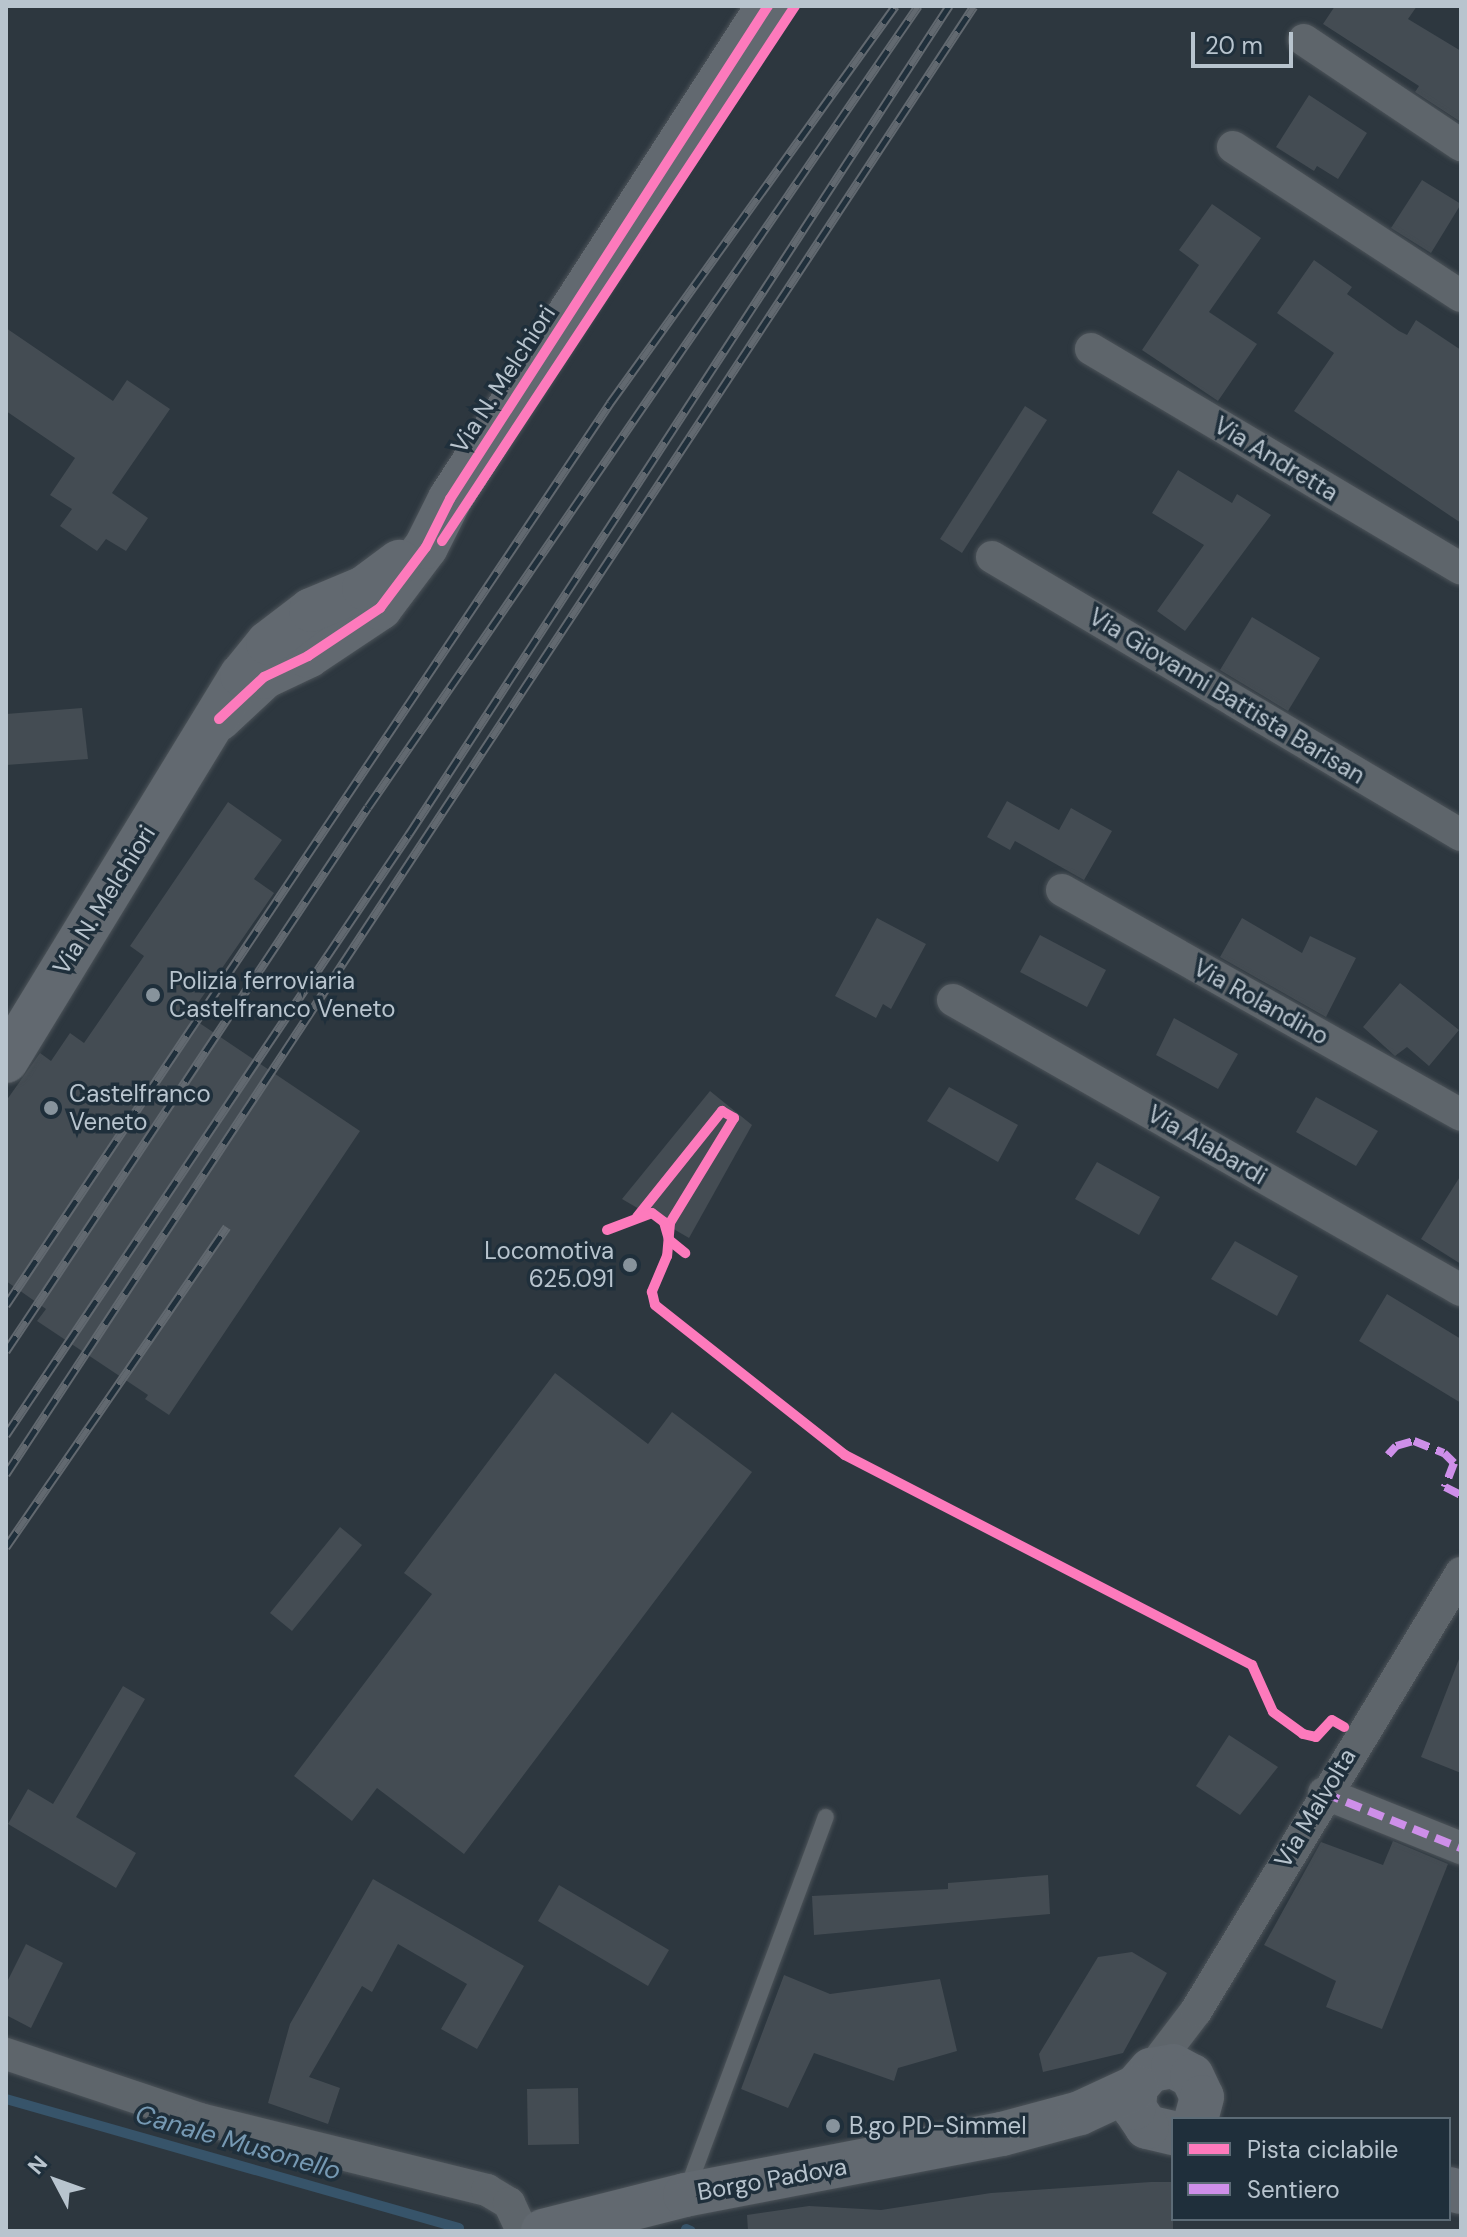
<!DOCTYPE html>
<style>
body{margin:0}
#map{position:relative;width:1467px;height:2237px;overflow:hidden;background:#2d373f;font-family:"DM Sans",sans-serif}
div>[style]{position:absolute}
.stream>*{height:10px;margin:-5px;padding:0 5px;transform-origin:5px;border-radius:5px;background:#37546a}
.building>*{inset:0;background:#444c53}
.roads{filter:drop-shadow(0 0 2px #4c5359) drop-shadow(0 0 2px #4c5359)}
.lane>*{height:16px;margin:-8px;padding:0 8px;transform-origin:8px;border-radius:8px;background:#5e656b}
.street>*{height:32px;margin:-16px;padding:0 16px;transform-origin:16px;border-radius:16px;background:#5e656b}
.secondary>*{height:44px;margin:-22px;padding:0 22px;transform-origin:22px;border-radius:22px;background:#626970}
.rail>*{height:9px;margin-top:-4.5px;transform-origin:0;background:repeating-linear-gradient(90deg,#1f2f3b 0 18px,#626970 0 36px);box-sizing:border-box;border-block:2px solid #626970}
.quiet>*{height:8px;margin-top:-4px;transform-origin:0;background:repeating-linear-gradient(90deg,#ce8fe9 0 16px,transparent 0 24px)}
.cycleway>*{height:10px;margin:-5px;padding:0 5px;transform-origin:5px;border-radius:5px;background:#fd7abc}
.dots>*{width:22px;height:22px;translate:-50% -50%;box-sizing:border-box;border:4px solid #1f2f3b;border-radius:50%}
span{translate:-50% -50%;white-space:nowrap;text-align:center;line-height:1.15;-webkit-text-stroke:7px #1f2f3b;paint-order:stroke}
.street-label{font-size:24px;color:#b8c4ce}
.poi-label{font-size:24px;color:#b8c4ce}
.left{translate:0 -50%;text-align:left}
.right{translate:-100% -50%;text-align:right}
.water-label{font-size:26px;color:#7699b3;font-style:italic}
.frame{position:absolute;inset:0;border:8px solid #b8c4ce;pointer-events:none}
.legend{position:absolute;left:1171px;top:2117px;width:280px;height:104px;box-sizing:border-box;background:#1f2f3b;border:2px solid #5c6b76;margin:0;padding:10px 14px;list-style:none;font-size:24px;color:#b8c4ce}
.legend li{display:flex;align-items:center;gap:16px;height:40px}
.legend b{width:40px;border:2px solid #5c6b76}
.north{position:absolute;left:16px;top:2141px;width:80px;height:80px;-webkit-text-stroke:6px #1f2f3b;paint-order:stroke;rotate:311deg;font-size:22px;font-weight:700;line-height:32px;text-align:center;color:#b8c4ce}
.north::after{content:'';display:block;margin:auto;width:28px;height:36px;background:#b8c4ce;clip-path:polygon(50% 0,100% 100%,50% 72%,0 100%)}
.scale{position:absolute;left:1191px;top:32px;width:102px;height:36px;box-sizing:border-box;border:4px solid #b8c4ce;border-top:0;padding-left:10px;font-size:24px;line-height:28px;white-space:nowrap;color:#b8c4ce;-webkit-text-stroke:6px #1f2f3b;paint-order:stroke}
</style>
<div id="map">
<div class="stream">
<i style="left:6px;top:2099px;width:471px;rotate:15.9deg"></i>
<i style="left:686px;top:2229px;width:5px;rotate:22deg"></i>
</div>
<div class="building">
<i style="clip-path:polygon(1335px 6px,1417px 6px,1408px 19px,1461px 51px,1461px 122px,1415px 92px,1419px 86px,1323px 24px)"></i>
<i style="clip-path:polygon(1309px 95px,1367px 133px,1338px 179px,1317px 166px,1314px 171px,1276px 147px)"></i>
<i style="clip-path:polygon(1422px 180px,1461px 204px,1431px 253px,1391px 228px)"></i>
<i style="clip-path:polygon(1212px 204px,1261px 238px,1209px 312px,1257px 344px,1218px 401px,1142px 350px,1199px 265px,1179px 250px)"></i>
<i style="clip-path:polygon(1314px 260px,1352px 287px,1347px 294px,1399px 331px,1407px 335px,1416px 320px,1461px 350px,1461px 523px,1294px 411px,1334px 353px,1277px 313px)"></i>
<i style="clip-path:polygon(6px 328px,113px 401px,127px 380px,170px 409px,112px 493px,148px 518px,126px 551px,106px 539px,97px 551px,60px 526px,72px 509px,50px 495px,75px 458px,6px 411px)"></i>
<i style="clip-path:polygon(1025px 406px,1047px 420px,962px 553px,940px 539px)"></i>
<i style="clip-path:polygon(1178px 470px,1232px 503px,1237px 494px,1271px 515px,1185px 631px,1157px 611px,1204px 545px,1152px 513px)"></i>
<i style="clip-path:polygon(1252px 617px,1320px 658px,1288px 711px,1220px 670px)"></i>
<i style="clip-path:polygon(82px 708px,88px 759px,6px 765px,6px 714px)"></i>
<i style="clip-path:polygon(1007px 801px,1059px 830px,1071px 808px,1112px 831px,1084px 880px,1015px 841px,1010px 850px,987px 837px)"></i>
<i style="clip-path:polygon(228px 802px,282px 840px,254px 879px,274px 893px,189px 1016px,360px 1131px,169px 1415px,145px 1399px,148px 1395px,37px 1321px,46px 1309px,6px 1281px,6px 1101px,40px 1053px,51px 1061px,70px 1033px,84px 1043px,144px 956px,130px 946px)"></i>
<i style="clip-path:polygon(877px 918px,926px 944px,891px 1009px,883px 1004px,876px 1018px,835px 996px)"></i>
<i style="clip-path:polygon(1242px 918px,1302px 953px,1310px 936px,1356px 958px,1326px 1017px,1220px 957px)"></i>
<i style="clip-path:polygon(1040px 935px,1106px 970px,1087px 1007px,1020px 972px)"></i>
<i style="clip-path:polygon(1400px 983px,1459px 1030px,1429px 1066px,1407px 1047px,1395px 1056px,1363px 1027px)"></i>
<i style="clip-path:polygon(1174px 1018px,1238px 1054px,1218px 1089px,1156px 1055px)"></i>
<i style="clip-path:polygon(949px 1087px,1018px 1125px,998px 1162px,927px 1121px)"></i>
<i style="clip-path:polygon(710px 1091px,752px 1125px,689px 1238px,622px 1199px)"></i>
<i style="clip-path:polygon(1316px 1097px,1378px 1131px,1356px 1166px,1296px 1132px)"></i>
<i style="clip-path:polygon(1097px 1162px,1160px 1197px,1139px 1235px,1075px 1199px)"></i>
<i style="clip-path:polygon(1461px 1175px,1461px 1264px,1421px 1239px)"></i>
<i style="clip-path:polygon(1235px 1241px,1298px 1276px,1277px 1316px,1211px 1279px)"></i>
<i style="clip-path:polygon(1387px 1294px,1461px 1339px,1461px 1403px,1359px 1341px)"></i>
<i style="clip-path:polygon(555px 1373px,648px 1444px,672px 1412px,752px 1472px,464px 1854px,377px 1788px,352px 1821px,294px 1776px,432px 1594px,404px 1573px)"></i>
<i style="clip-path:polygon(340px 1527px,362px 1545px,292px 1631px,270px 1613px)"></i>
<i style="clip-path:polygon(1459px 1659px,1461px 1659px,1461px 1773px,1421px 1757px)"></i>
<i style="clip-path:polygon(123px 1686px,145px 1699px,76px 1817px,136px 1853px,116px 1888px,8px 1824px,28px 1789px,53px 1804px)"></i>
<i style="clip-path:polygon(1229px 1735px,1278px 1767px,1240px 1815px,1196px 1786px)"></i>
<i style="clip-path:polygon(1393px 1841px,1448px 1864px,1382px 2029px,1326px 2007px,1336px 1981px,1264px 1945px,1321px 1842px,1383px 1865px)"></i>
<i style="clip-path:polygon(1048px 1875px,1050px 1914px,814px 1935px,812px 1896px,948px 1889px,948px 1883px)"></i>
<i style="clip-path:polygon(373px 1879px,524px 1966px,477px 2049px,441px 2029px,467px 1984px,398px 1944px,372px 1992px,362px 1986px,309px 2077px,340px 2088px,328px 2124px,268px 2103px,290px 2024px)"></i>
<i style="clip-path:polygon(559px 1885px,669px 1950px,648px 1986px,538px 1921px)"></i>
<i style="clip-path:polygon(26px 1944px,63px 1963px,31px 2028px,6px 2015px,6px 1984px)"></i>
<i style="clip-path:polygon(1132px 1952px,1167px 1973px,1123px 2053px,1043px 2072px,1039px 2054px,1098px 1957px)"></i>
<i style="clip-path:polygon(784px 1975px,830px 1994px,940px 1979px,957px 2051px,898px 2068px,894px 2081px,814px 2053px,788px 2108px,741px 2089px)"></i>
<i style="clip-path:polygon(578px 2088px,579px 2144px,528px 2145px,527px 2089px)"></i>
<i style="clip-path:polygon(1151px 2182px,1173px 2182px,1173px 2231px,748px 2231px,747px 2215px,809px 2206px,881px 2210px,991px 2193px)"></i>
</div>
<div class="roads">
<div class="lane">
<i style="left:687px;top:2190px;width:398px;rotate:-69.6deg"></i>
</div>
<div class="street">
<i style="left:1304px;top:40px;width:189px;rotate:33.8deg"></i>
<i style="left:1233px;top:147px;width:272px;rotate:33.2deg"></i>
<i style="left:1091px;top:349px;width:430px;rotate:30.7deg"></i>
<i style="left:992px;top:557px;width:545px;rotate:30.66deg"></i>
<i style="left:1062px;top:890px;width:458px;rotate:29.4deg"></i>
<i style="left:953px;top:1000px;width:585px;rotate:29.72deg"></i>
<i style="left:1324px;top:1793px;width:148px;rotate:21.9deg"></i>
<i style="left:6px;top:2054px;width:205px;rotate:18.5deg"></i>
<i style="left:200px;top:2119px;width:296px;rotate:13.9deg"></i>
<i style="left:487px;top:2190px;width:26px;rotate:31deg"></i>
<i style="left:509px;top:2203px;width:31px;rotate:65deg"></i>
<i style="left:1151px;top:2070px;width:74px;rotate:-52.7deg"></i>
<i style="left:1196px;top:2011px;width:512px;rotate:-58.83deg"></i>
</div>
<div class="secondary">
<i style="left:219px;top:719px;width:62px;rotate:-43deg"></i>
<i style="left:264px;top:677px;width:49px;rotate:-25.5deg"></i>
<i style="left:308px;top:656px;width:87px;rotate:-33.7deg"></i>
<i style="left:380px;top:608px;width:76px;rotate:-53deg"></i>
<i style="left:426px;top:547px;width:54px;rotate:-63.4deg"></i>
<i style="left:450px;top:499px;width:587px;rotate:-57.18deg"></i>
<i style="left:6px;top:1061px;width:452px;rotate:-58.6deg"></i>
<i style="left:242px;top:675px;width:41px;rotate:-50.9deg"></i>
<i style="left:268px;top:643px;width:54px;rotate:-37.5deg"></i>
<i style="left:311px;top:610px;width:57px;rotate:-22.5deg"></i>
<i style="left:364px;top:588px;width:44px;rotate:-36.6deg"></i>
<i style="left:1173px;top:2133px;width:27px;rotate:-167deg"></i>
<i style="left:1147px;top:2127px;width:23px;rotate:-124deg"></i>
<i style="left:1134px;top:2108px;width:21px;rotate:-85deg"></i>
<i style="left:1136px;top:2087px;width:23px;rotate:-49deg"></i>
<i style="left:1151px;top:2070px;width:22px;rotate:-10deg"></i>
<i style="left:1173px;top:2066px;width:21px;rotate:28deg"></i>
<i style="left:1192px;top:2076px;width:23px;rotate:65deg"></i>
<i style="left:1202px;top:2097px;width:23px;rotate:105deg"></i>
<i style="left:1449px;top:2189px;width:12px;rotate:14deg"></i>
<i style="left:543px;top:2231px;width:146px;rotate:-14.2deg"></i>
<i style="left:685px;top:2195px;width:323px;rotate:-10.9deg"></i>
<i style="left:1002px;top:2134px;width:81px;rotate:-15.1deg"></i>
<i style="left:1080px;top:2113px;width:62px;rotate:-24.9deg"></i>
</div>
</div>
<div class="rail">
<i style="left:6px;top:1305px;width:1086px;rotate:-56.19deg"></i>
<i style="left:610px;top:403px;width:489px;rotate:-54.3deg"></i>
<i style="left:6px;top:1351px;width:653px;rotate:-56.36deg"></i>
<i style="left:368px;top:807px;width:972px;rotate:-55.52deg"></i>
<i style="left:6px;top:1435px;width:724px;rotate:-56.16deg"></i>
<i style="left:409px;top:834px;width:989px;rotate:-56.89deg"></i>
<i style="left:6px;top:1474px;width:1758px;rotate:-56.6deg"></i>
<i style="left:6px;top:1547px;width:389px;rotate:-55.4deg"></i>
</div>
<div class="quiet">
<i style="left:1388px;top:1455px;width:12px;rotate:-48deg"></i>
<i style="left:1396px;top:1446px;width:19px;rotate:-16deg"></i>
<i style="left:1414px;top:1441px;width:32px;rotate:22deg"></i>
<i style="left:1444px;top:1453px;width:14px;rotate:45deg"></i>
<i style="left:1454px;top:1463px;width:26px;rotate:111deg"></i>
<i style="left:1445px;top:1487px;width:18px;rotate:27deg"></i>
<i style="left:1324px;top:1793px;width:148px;rotate:21.9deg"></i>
</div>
<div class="cycleway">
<i style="left:442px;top:541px;width:641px;rotate:-56.58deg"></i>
<i style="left:219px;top:719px;width:62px;rotate:-43deg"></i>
<i style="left:264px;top:677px;width:49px;rotate:-25.5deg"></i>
<i style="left:308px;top:656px;width:87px;rotate:-33.7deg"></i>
<i style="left:380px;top:608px;width:76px;rotate:-53deg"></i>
<i style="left:426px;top:547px;width:54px;rotate:-63.4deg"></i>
<i style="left:450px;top:499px;width:587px;rotate:-57.18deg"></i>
<i style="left:637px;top:1217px;width:136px;rotate:-51.3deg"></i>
<i style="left:722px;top:1111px;width:14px;rotate:30deg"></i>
<i style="left:734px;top:1118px;width:123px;rotate:121.4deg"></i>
<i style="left:670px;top:1223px;width:33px;rotate:95deg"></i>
<i style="left:667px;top:1256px;width:39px;rotate:113deg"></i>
<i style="left:652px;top:1292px;width:13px;rotate:77deg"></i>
<i style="left:655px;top:1305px;width:242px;rotate:38.3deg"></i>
<i style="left:845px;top:1455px;width:458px;rotate:27.3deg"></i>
<i style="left:1252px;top:1665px;width:51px;rotate:65.9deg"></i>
<i style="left:1273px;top:1712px;width:37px;rotate:36deg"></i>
<i style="left:1303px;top:1734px;width:13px;rotate:13deg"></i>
<i style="left:1316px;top:1737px;width:23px;rotate:-47deg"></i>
<i style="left:1332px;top:1720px;width:14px;rotate:30deg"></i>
<i style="left:607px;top:1230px;width:48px;rotate:-20.7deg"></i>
<i style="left:652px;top:1213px;width:15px;rotate:37deg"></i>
<i style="left:664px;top:1222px;width:19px;rotate:74deg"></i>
<i style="left:669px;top:1240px;width:21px;rotate:39deg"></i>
</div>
<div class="dots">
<i style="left:153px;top:995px;background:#87939c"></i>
<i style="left:51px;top:1108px;background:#87939c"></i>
<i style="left:630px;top:1265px;background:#87939c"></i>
<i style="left:833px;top:2126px;background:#87939c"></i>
</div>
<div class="street-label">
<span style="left:503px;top:379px;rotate:-57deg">Via N. Melchiori</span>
<span style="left:1276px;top:459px;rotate:31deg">Via Andretta</span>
<span style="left:1227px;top:696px;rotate:31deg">Via Giovanni Battista Barisan</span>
<span style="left:104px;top:900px;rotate:-58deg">Via N. Melchiori</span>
<span style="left:1261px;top:1002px;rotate:29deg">Via Rolandino</span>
<span style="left:1207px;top:1145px;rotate:30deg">Via Alabardi</span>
<span style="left:1315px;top:1808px;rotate:-59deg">Via Malvolta</span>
<span style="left:772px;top:2179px;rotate:-10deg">Borgo Padova</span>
</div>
<div class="poi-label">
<span class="left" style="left:169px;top:995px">Polizia ferroviaria<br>Castelfranco Veneto</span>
<span class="left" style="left:69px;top:1108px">Castelfranco<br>Veneto</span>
<span class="right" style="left:614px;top:1265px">Locomotiva<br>625.091</span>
<span class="left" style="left:849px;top:2126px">B.go PD-Simmel</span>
</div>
<div class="water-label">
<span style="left:238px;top:2143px;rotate:16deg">Canale Musonello</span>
</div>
<div class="frame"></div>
<ul class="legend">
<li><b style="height:10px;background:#fd7abc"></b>Pista ciclabile</li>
<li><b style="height:10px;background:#ce8fe9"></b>Sentiero</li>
</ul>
<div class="north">N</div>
<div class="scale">20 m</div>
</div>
